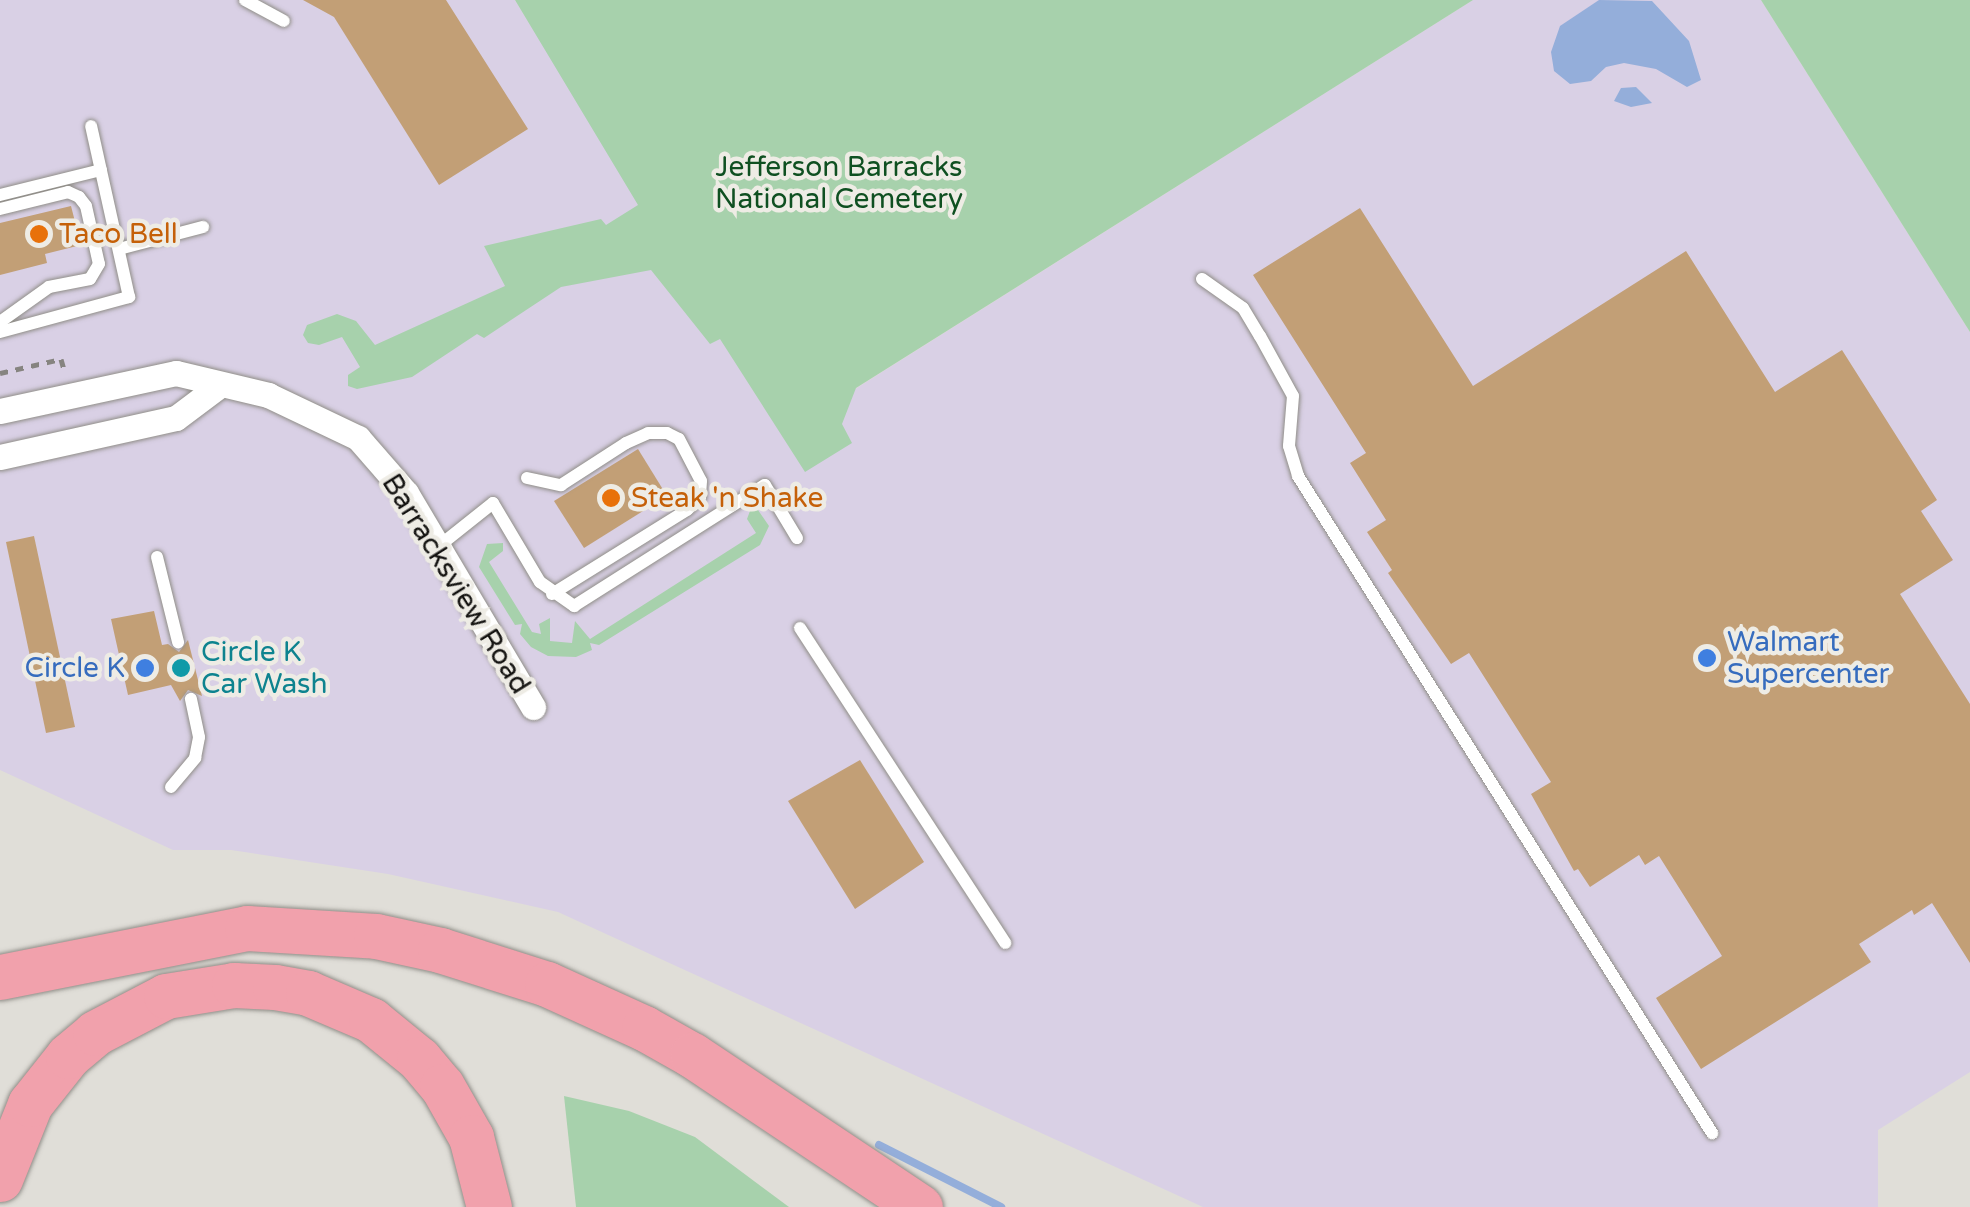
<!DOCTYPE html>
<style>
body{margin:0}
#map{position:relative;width:1970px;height:1207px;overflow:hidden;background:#e0ded8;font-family:"Varela Round",sans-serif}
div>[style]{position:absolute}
.commercial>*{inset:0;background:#d9d0e5}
.green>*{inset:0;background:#a7d1ac}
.water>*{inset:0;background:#94aeda}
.stream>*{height:8px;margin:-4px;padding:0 4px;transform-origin:4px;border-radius:4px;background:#94aeda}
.building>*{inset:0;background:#c29f76}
.path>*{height:5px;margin-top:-2.5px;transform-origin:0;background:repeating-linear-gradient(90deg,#868480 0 8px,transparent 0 16px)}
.roads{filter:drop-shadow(0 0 2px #908e88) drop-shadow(0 0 2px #908e88)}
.service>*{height:12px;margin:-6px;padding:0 6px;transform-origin:6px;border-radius:6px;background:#fff}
.minor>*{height:25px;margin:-12.5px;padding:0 12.5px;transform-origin:12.5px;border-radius:12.5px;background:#fff}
.motorway>*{height:45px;margin:-22.5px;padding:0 22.5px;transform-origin:22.5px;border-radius:22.5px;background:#f1a1ac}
.dots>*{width:28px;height:28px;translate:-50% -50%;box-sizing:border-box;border:5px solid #eeece5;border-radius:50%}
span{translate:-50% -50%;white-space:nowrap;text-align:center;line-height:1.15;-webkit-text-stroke:9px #eeece5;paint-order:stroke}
.park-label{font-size:28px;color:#0f5021}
.food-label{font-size:28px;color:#c56008}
.left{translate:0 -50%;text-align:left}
.street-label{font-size:28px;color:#141311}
.shop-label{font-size:28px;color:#366cbe}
.right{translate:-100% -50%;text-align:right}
.culture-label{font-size:28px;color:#0d838f}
</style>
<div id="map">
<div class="commercial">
<i style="clip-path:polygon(0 0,515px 0,782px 435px,1473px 0,1761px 0,1970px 332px,1970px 1072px,1878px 1130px,1878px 1207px,1203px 1207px,558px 912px,388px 874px,231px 850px,173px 850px,0 770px)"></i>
</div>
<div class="green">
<i style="clip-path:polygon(515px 0,1473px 0,856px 388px,842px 424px,852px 443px,805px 472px,720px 339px,710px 344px,651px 270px,561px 287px,484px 338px,477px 334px,412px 377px,357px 389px,348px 386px,348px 375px,360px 367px,342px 337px,319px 345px,308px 343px,303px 335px,307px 325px,337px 314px,356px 321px,375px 345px,505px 286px,484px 246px,601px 219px,606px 225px,638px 205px)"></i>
<i style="clip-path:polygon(1761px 0,1970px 0,1970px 332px)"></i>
<i style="clip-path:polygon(758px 510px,769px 526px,760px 545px,599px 645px,590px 643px,592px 650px,576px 657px,548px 656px,531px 647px,520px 634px,522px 624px,515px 625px,479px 567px,487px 544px,503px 543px,503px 551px,489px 562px,532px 632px,541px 634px,539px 624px,550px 618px,550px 641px,572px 643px,575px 621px,590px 639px,756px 533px,747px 519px,750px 511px)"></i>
<i style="clip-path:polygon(564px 1096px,629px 1111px,695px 1137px,789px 1207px,576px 1207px)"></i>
</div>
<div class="water">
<i style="clip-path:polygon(1599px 0,1652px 1px,1689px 41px,1701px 80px,1687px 87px,1656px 69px,1624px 63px,1606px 67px,1591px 81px,1570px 84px,1554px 71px,1551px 52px,1560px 26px)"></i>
<i style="clip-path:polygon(1636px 87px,1652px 103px,1631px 107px,1614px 101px,1621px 88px)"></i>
</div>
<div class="stream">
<i style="left:879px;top:1145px;width:137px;rotate:26.9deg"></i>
</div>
<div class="building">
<i style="clip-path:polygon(303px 0,446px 0,528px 129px,439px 185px,334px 17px)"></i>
<i style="clip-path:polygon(71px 206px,81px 245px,45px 254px,47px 263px,0 275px,0 223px)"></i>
<i style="clip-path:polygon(1360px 208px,1473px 386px,1686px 251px,1775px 392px,1842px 350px,1937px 500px,1921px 511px,1953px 560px,1900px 594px,1970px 704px,1970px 963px,1932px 903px,1914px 915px,1912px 910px,1859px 944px,1871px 962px,1701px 1069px,1656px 998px,1722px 956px,1659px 856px,1645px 865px,1639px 855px,1590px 887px,1578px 869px,1574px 871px,1531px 794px,1551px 782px,1469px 653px,1451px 664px,1388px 573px,1392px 570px,1367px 532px,1386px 520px,1350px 463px,1366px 453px,1253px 275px)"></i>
<i style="clip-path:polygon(638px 449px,667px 496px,584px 548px,554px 501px)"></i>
<i style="clip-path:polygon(34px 536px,75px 727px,46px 733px,6px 542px)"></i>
<i style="clip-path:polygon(154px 611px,162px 645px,168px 644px,179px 652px,188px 640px,202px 696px,188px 690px,180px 701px,171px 685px,128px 695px,111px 619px)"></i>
<i style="clip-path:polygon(860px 760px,924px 862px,855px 909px,788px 801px)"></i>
</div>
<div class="path">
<i style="left:0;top:373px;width:63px;rotate:-12.9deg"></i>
<i style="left:61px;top:359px;width:15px;rotate:74deg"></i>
</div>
<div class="roads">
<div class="service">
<i style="left:245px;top:0;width:44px;rotate:28.3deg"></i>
<i style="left:0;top:195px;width:104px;rotate:-13.9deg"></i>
<i style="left:0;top:209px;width:70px;rotate:-14deg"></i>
<i style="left:68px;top:192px;width:12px;rotate:24deg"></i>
<i style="left:79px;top:197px;width:11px;rotate:52deg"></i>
<i style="left:86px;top:206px;width:59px;rotate:77.4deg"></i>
<i style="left:99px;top:264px;width:17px;rotate:121deg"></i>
<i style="left:90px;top:279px;width:42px;rotate:169deg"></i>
<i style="left:49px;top:287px;width:60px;rotate:144.5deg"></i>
<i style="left:119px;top:249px;width:87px;rotate:-14.7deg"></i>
<i style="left:1202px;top:279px;width:50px;rotate:35.3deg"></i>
<i style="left:1243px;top:308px;width:33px;rotate:59deg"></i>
<i style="left:1260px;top:336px;width:68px;rotate:61.2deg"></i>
<i style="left:1293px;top:396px;width:50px;rotate:94.6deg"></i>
<i style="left:1289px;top:446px;width:31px;rotate:73deg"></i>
<i style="left:1298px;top:476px;width:777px;rotate:57.78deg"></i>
<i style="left:0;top:332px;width:134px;rotate:-15.2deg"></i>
<i style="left:129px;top:297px;width:175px;rotate:-102.5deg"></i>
<i style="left:527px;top:478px;width:35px;rotate:12deg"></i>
<i style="left:561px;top:485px;width:77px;rotate:-32.9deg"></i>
<i style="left:626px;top:443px;width:24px;rotate:-24deg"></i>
<i style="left:648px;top:433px;width:19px"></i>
<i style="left:667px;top:433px;width:13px;rotate:27deg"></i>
<i style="left:679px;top:439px;width:47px;rotate:62.4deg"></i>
<i style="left:701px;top:481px;width:16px;rotate:94deg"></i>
<i style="left:700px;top:497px;width:18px;rotate:135deg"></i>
<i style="left:687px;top:510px;width:159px;rotate:148.1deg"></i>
<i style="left:439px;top:546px;width:69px;rotate:-38.5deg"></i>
<i style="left:493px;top:503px;width:92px;rotate:59.3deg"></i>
<i style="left:540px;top:582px;width:42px;rotate:35.2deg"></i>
<i style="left:574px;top:606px;width:226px;rotate:-32.4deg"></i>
<i style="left:765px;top:485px;width:62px;rotate:58.9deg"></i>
<i style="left:157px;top:557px;width:88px;rotate:76.1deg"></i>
<i style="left:800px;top:628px;width:376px;rotate:56.9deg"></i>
<i style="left:171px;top:787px;width:38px;rotate:-50deg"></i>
<i style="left:195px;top:758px;width:21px;rotate:-79deg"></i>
<i style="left:199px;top:737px;width:39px;rotate:-102deg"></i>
</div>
<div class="minor">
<i style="left:0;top:411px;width:180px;rotate:-12.2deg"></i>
<i style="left:176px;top:373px;width:95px;rotate:13.4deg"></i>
<i style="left:268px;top:395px;width:100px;rotate:25.5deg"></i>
<i style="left:358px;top:438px;width:73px;rotate:48.9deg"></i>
<i style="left:406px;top:493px;width:249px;rotate:59.3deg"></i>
<i style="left:0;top:457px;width:180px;rotate:-12.5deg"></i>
<i style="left:176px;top:418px;width:55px;rotate:-36.9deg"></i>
</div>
<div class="motorway">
<i style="left:0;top:977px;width:252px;rotate:-11.2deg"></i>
<i style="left:247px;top:928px;width:129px;rotate:3.5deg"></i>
<i style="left:376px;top:936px;width:66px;rotate:12.3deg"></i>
<i style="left:440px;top:950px;width:112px;rotate:17.6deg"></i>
<i style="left:547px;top:984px;width:107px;rotate:24.4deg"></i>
<i style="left:644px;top:1028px;width:55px;rotate:29.4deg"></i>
<i style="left:692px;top:1055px;width:274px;rotate:33.7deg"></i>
<i style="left:0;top:1179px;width:81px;rotate:-68.2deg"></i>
<i style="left:30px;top:1104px;width:61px;rotate:-51.6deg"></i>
<i style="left:68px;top:1056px;width:35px;rotate:-40deg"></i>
<i style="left:95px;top:1033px;width:80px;rotate:-27.5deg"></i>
<i style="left:166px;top:996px;width:69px;rotate:-9.2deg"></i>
<i style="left:234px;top:985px;width:41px;rotate:2.8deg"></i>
<i style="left:275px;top:987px;width:34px;rotate:10deg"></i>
<i style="left:308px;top:993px;width:69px;rotate:23.2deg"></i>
<i style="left:371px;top:1020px;width:62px;rotate:39.1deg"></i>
<i style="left:419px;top:1059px;width:35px;rotate:50deg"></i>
<i style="left:442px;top:1086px;width:59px;rotate:60.4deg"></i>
<i style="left:471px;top:1137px;width:72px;rotate:75.6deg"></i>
</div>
</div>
<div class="dots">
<i style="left:39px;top:234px;background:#e8710a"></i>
<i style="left:611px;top:498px;background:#e8710a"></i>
<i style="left:1707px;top:658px;background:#3f7fe0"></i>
<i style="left:145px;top:668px;background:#3f7fe0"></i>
<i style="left:181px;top:668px;background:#0f9aa8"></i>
</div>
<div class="park-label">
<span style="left:839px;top:183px">Jefferson Barracks<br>National Cemetery</span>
</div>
<div class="food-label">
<span class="left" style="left:59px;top:234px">Taco Bell</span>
<span class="left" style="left:631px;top:498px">Steak 'n Shake</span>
</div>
<div class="street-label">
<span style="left:456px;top:584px;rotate:58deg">Barracksview Road</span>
</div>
<div class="shop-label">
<span class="left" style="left:1727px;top:658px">Walmart<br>Supercenter</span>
<span class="right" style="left:125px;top:668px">Circle K</span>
</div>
<div class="culture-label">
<span class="left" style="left:201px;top:668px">Circle K<br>Car Wash</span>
</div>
</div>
